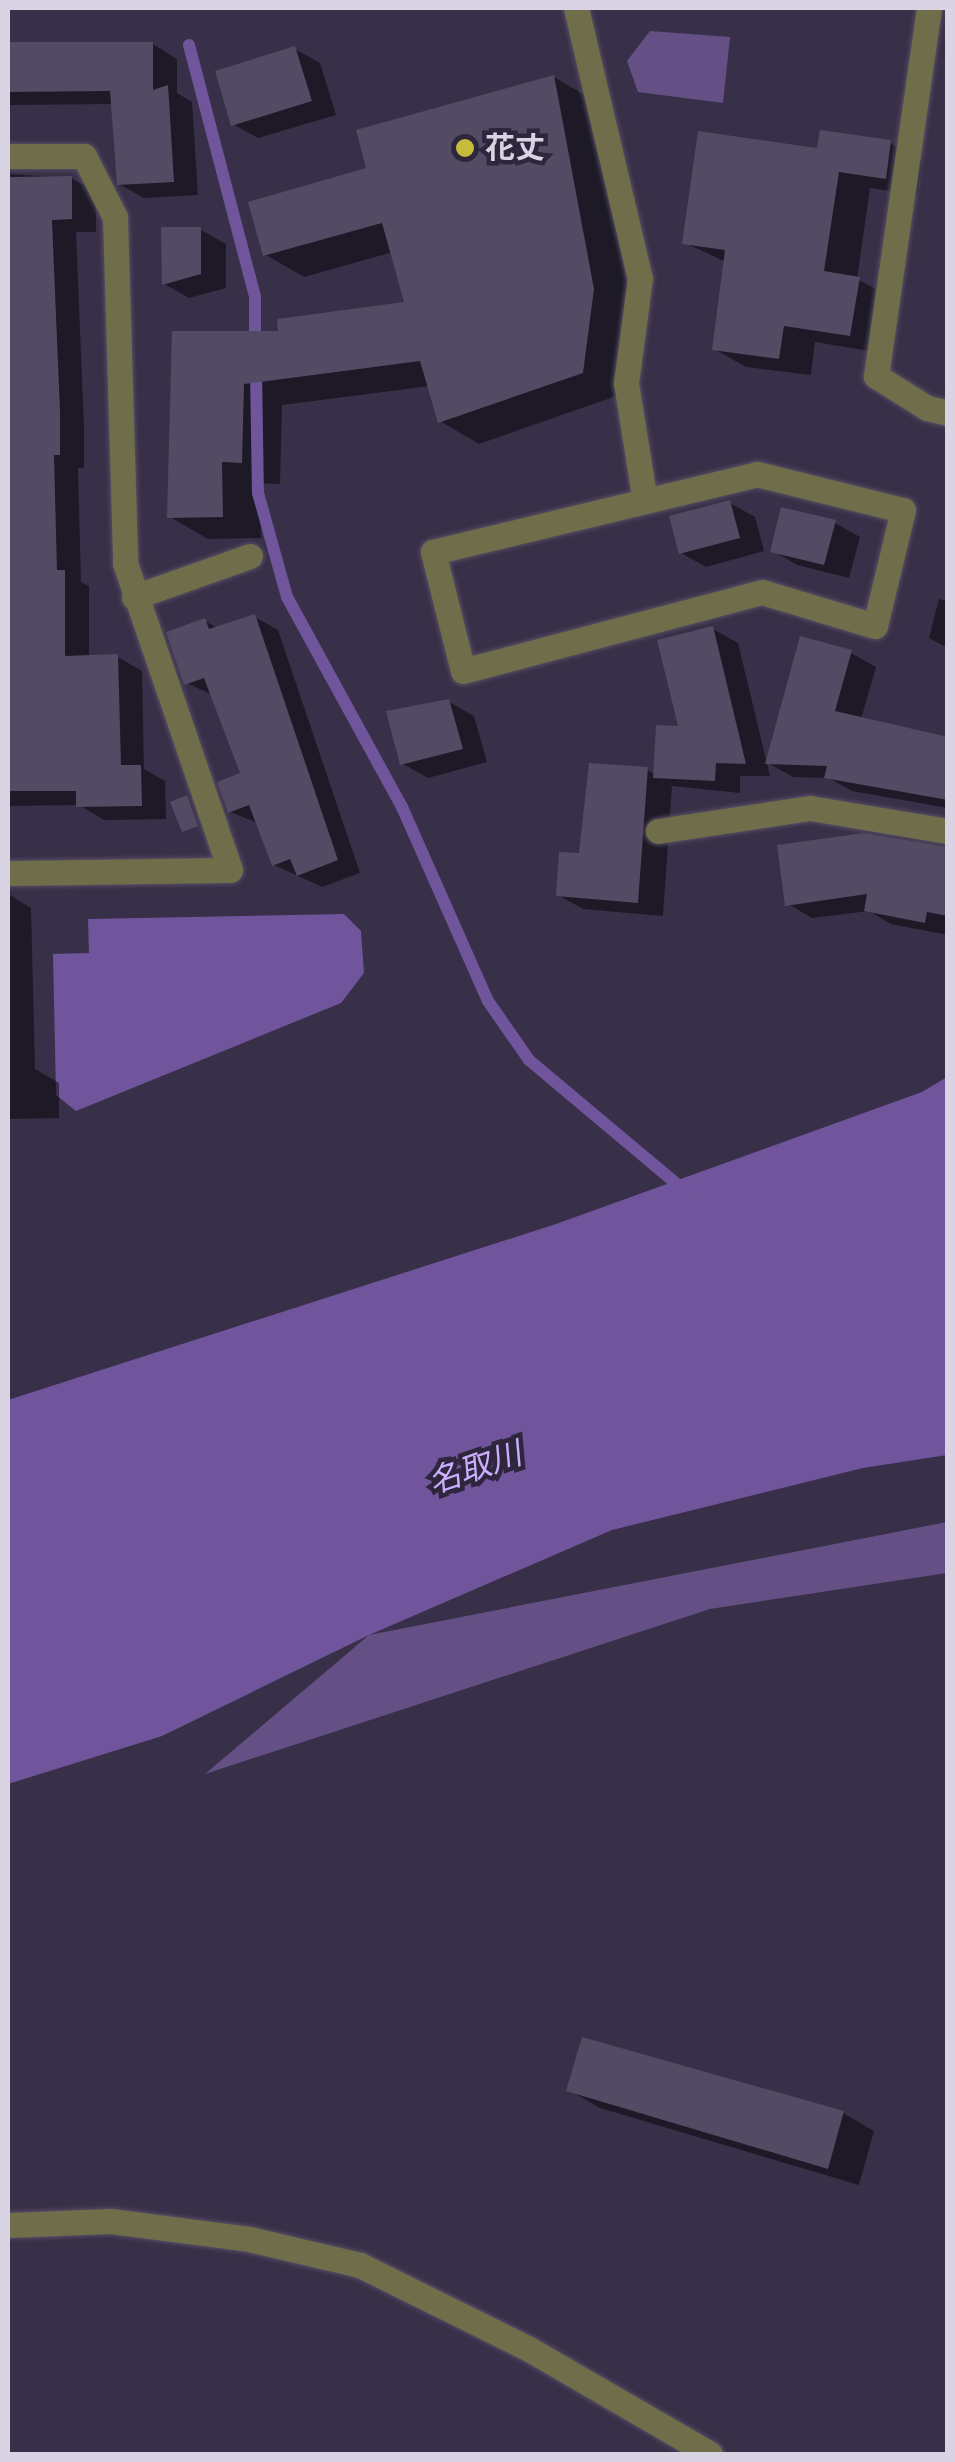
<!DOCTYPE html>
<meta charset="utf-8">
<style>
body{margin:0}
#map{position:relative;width:955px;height:2462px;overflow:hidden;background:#383048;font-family:Helvetica,"Noto Sans JP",sans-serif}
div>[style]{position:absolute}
.green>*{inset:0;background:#645084}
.water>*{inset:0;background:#71559c}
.shadow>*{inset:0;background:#0007}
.stream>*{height:12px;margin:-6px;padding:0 6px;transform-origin:6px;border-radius:6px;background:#71559c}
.building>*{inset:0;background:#534a64}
.roads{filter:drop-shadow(0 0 2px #554e64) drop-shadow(0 0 2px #554e64)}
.minor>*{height:25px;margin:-12.5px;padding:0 12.5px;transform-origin:12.5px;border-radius:12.5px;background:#706d4a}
.dots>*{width:28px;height:28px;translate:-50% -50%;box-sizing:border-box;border:5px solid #2e263d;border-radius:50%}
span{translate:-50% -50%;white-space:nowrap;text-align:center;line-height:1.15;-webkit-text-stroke:9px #2e263d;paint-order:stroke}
.poi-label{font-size:30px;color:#d8d4e3;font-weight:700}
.left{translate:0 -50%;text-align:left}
.water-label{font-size:32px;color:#caadfd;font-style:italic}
.frame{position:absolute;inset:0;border:10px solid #d8d4e3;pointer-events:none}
</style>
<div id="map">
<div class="green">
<i style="clip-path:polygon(650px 31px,730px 37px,723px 103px,638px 92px,627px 61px)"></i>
<i style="clip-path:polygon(947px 1522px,947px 1573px,710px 1609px,205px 1774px,369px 1635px)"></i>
</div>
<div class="water">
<i style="clip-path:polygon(344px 914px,361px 931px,364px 973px,341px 1003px,76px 1111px,56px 1095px,53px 954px,89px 953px,88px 919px)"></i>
<i style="clip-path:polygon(947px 1077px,947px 1455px,863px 1468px,612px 1530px,369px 1635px,162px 1736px,8px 1784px,8px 1400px,556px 1224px,922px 1092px)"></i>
</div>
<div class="shadow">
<i style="clip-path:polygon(8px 44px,153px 44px,177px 59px,177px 93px,192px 102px,198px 195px,144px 198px,119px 184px,114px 104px,8px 105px)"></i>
<i style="clip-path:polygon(295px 49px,320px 63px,336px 115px,258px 138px,233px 124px)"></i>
<i style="clip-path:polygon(554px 77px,593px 100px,632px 313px,622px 394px,479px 444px,440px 421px,430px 386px,282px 405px,280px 484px,260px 483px,261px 538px,208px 539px,170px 517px,174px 334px,281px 334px,407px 304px,393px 252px,304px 277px,266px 255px,369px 170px)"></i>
<i style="clip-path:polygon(890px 143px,922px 161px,917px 195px,870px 188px,857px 279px,890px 297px,881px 353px,815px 342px,811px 375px,746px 367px,714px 349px,726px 262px,685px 243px,819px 151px)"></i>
<i style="clip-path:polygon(8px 174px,71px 178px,96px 192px,96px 232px,76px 232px,84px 427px,84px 468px,78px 468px,81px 582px,89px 586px,89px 658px,118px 657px,142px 671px,144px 769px,165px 781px,166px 819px,104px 820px,79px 805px,8px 806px)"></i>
<i style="clip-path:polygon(201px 230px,226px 244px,226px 288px,189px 298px,164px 284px)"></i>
<i style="clip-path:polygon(730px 503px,755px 517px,764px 551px,706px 567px,681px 553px)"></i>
<i style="clip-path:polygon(835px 523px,860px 537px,849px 578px,797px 565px,773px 551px)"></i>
<i style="clip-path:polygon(939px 599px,948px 601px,948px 648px,929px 638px)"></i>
<i style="clip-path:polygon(255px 617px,278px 630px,360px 873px,322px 887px,274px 865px,258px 823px,230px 812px,243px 774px,213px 695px,186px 683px,205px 621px,219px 629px)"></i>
<i style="clip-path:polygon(713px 629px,738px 643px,770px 776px,740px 776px,740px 793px,672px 786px,663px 916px,583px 909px,558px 895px,647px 770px,656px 775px,681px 729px)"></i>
<i style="clip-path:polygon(851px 653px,876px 667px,861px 719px,948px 739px,948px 808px,852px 791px,829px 778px,793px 777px,768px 763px)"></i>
<i style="clip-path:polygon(449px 702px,474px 716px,487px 762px,428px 778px,403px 764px)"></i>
<i style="clip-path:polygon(948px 848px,948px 935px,891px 924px,869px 911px,812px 918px,788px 904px)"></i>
<i style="clip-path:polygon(8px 894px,31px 908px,35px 1069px,59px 1083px,59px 1118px,8px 1119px)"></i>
<i style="clip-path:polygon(8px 1174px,9px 1175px,9px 1230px,8px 1230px)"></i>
<i style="clip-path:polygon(569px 2090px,843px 2113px,874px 2131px,859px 2185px,600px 2108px)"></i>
</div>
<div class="stream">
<i style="left:189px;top:45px;width:260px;rotate:75.3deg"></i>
<i style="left:255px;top:296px;width:48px;rotate:90deg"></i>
<i style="left:256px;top:369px;width:124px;rotate:89.1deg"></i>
<i style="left:258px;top:493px;width:108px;rotate:74.4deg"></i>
<i style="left:287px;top:597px;width:239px;rotate:61.3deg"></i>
<i style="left:402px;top:807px;width:212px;rotate:66.1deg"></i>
<i style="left:488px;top:1001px;width:72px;rotate:55.2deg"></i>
<i style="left:529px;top:1060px;width:204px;rotate:40deg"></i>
</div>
<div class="building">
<i style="clip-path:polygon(8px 42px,153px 42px,153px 90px,168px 85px,174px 182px,117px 185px,110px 91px,8px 92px)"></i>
<i style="clip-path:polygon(295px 46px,312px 101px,231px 126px,215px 71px)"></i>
<i style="clip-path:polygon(554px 75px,594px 289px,583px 373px,438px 423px,420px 361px,244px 384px,242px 463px,222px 462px,223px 517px,167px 518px,172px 331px,278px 331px,277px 319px,404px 302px,382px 223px,263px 256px,248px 202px,366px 168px,356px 130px)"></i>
<i style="clip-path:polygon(820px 130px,891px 140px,886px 179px,839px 172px,824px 271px,860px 277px,850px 336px,784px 326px,779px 359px,712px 350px,725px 250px,682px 244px,698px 131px,817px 148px)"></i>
<i style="clip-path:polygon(72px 176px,72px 219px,52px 220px,60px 411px,60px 455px,54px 455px,57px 570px,65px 570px,65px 656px,118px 654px,121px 765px,141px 765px,142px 806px,76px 807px,76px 791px,8px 791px,8px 177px)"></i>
<i style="clip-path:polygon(161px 227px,201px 227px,201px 274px,162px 285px)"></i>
<i style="clip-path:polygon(730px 500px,740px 538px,679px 554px,669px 516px)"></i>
<i style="clip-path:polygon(781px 507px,836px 520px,824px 565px,770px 552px)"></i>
<i style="clip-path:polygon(255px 614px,338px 860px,297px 876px,290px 859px,272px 866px,249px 805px,228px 813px,217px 782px,240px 773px,204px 678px,184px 685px,166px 632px,205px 618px,209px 629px)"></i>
<i style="clip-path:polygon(713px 626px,746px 764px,716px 763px,715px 781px,653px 778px,656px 725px,678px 726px,657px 640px)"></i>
<i style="clip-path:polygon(800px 636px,852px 650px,835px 711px,948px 737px,948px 800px,824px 778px,827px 766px,765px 764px)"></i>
<i style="clip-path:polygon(449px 699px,463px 749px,400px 765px,386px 711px)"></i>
<i style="clip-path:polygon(589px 763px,648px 767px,638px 903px,556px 896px,559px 852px,579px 853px)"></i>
<i style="clip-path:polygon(187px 795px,198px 826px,182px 832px,170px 802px)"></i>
<i style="clip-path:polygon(864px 833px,948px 847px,948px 916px,927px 912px,925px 923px,864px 911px,867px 894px,785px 906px,777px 845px)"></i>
<i style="clip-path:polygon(582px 2037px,844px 2111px,828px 2169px,566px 2091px)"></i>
</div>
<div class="roads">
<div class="minor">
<i style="left:576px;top:8px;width:277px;rotate:76.7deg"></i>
<i style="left:640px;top:278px;width:106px;rotate:97.6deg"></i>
<i style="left:626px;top:383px;width:114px;rotate:80.9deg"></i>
<i style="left:929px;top:8px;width:372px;rotate:98.2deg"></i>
<i style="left:876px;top:376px;width:60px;rotate:32.1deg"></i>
<i style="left:927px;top:408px;width:22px;rotate:13deg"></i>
<i style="left:8px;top:156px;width:76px"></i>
<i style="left:84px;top:156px;width:68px;rotate:63.1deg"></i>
<i style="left:115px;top:217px;width:346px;rotate:88.3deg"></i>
<i style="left:125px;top:563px;width:324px;rotate:71.1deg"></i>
<i style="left:230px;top:870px;width:222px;rotate:179.2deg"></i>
<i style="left:757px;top:474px;width:150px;rotate:13.9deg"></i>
<i style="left:903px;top:510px;width:119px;rotate:103.6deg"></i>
<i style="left:875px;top:626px;width:118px;rotate:-163.3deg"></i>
<i style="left:762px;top:592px;width:309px;rotate:165.2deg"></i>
<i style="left:463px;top:671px;width:123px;rotate:-104.1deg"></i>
<i style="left:433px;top:552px;width:333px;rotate:-13.5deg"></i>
<i style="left:134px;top:597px;width:123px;rotate:-19.5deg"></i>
<i style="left:658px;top:831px;width:154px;rotate:-8.6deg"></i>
<i style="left:810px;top:808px;width:140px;rotate:9.5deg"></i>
<i style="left:8px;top:2225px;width:103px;rotate:-2.2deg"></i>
<i style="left:111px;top:2221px;width:139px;rotate:7.4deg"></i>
<i style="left:249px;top:2239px;width:114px;rotate:13.2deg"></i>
<i style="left:360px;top:2265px;width:189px;rotate:26.4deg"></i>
<i style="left:529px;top:2349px;width:209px;rotate:30.1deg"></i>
</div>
</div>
<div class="dots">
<i style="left:465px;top:148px;background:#c7bb3b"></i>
</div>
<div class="poi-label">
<span class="left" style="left:485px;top:148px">花丈</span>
</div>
<div class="water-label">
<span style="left:475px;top:1468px;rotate:-19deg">名取川</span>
</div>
<div class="frame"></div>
</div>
